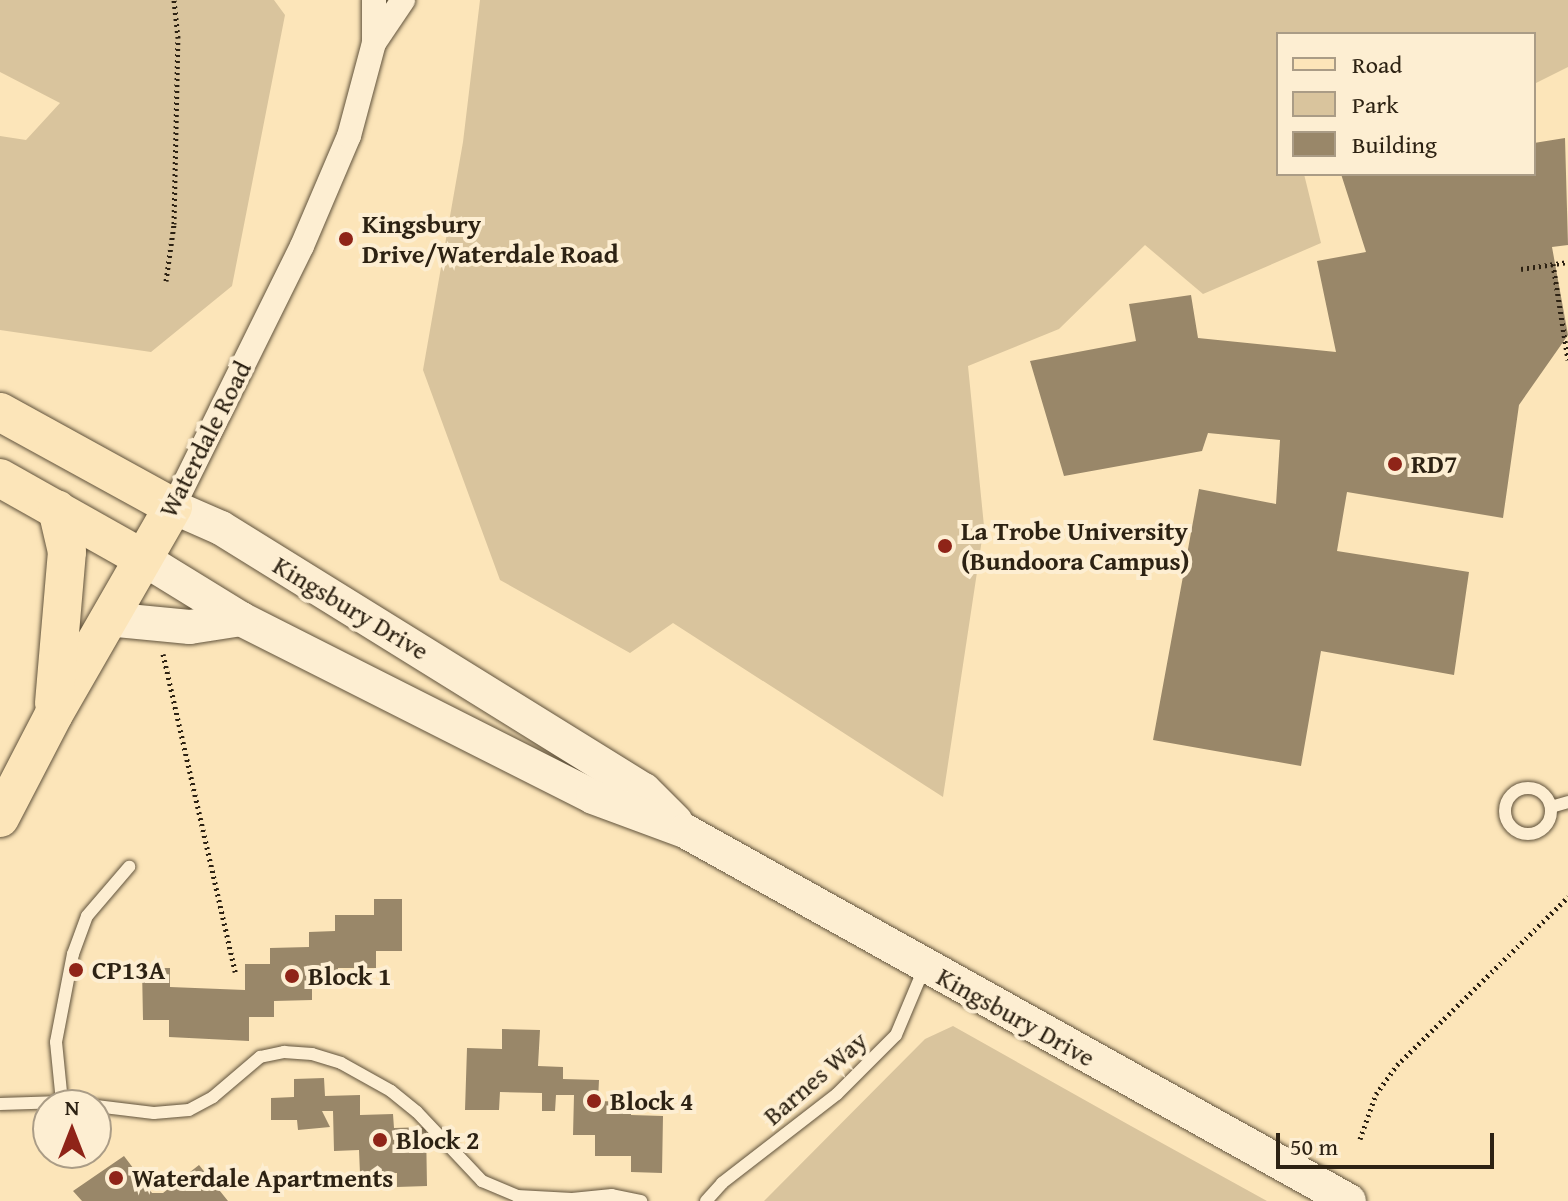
<!DOCTYPE html>
<style>
body{margin:0}
#map{position:relative;width:1568px;height:1201px;overflow:hidden;background:#fce5b9;font-family:"Gentium Book Plus",serif}
div>[style]{position:absolute}
.green>*{inset:0;background:#d9c49d}
.building>*{inset:0;background:#998769}
.path>*{height:5px;margin-top:-2.5px;transform-origin:0;background:repeating-linear-gradient(90deg,#2d2213 0 2px,transparent 0 6px)}
.roads{filter:drop-shadow(0 0 2px #61533c) drop-shadow(0 0 2px #61533c)}
.service>*{height:12px;margin:-6px;padding:0 6px;transform-origin:6px;border-radius:6px;background:#fdeed2}
.service>.ring{margin:-6px;padding:0;box-sizing:content-box;background:none;border:12px solid #fdeed2;border-radius:50%}
.minor>*{height:24px;margin:-12px;padding:0 12px;transform-origin:12px;border-radius:12px;background:#fdeed2}
.secondary>*{height:34px;margin:-17px;padding:0 17px;transform-origin:17px;border-radius:17px;background:#fdeed2}
.primary>*{height:38px;margin:-19px;padding:0 19px;transform-origin:19px;border-radius:19px;background:#fce5b9}
.dots>*{width:22px;height:22px;translate:-50% -50%;box-sizing:border-box;border:4px solid #fdeed2;border-radius:50%}
span{translate:-50% -50%;white-space:nowrap;text-align:center;line-height:1.15;-webkit-text-stroke:8px #fdeed2;paint-order:stroke}
.poi-label{font-size:26px;color:#2d2213;font-weight:700}
.left{translate:0 -50%;text-align:left}
.street-label{font-size:26px;color:#2d2213}
.legend{position:absolute;left:1276px;top:32px;width:260px;height:144px;box-sizing:border-box;background:#fdeed2;border:2px solid #aa9c86;margin:0;padding:10px 14px;list-style:none;font-size:24px;color:#2d2213}
.legend li{display:flex;align-items:center;gap:16px;height:40px}
.legend b{width:40px;border:2px solid #aa9c86}
.north{position:absolute;left:32px;top:1089px;width:80px;height:80px;box-sizing:border-box;background:#fdeed2;border:2px solid #aa9c86;border-radius:50%;rotate:0deg;font-size:22px;font-weight:700;line-height:32px;text-align:center;color:#2d2213}
.north::after{content:'';display:block;margin:auto;width:28px;height:36px;background:#8f2418;clip-path:polygon(50% 0,100% 100%,50% 72%,0 100%)}
.scale{position:absolute;left:1276px;top:1133px;width:218px;height:36px;box-sizing:border-box;border:4px solid #2d2213;border-top:0;padding-left:10px;font-size:24px;line-height:28px;white-space:nowrap;color:#2d2213;-webkit-text-stroke:6px #fdeed2;paint-order:stroke}
</style>
<div id="map">
<div class="green">
<i style="clip-path:polygon(0 0,274px 0,285px 15px,232px 286px,151px 352px,0 330px,0 136px,26px 140px,60px 103px,0 72px)"></i>
<i style="clip-path:polygon(480px 0,1568px 0,1568px 67px,1534px 84px,1534px 34px,1278px 34px,1278px 174px,1304px 174px,1321px 243px,1203px 294px,1145px 245px,1059px 329px,968px 366px,984px 526px,943px 797px,673px 623px,630px 653px,500px 580px,423px 370px,463px 142px)"></i>
<i style="clip-path:polygon(953px 1026px,1131px 1126px,1267px 1201px,764px 1201px,925px 1039px)"></i>
</div>
<div class="building">
<i style="clip-path:polygon(1565px 138px,1568px 245px,1552px 247px,1568px 335px,1519px 405px,1503px 518px,1347px 492px,1337px 551px,1469px 572px,1454px 675px,1321px 651px,1301px 766px,1153px 740px,1199px 489px,1276px 504px,1280px 440px,1208px 433px,1202px 451px,1064px 476px,1030px 361px,1136px 341px,1129px 304px,1191px 295px,1198px 338px,1336px 352px,1317px 261px,1366px 252px,1341px 174px,1534px 174px,1534px 143px)"></i>
<i style="clip-path:polygon(374px 899px,402px 899px,402px 951px,376px 951px,376px 968px,338px 968px,338px 984px,312px 985px,312px 1000px,274px 1001px,274px 1017px,249px 1017px,249px 1041px,169px 1037px,169px 1020px,143px 1020px,142px 968px,170px 968px,170px 987px,245px 990px,245px 964px,270px 964px,270px 948px,309px 947px,309px 932px,335px 931px,335px 915px,374px 915px)"></i>
<i style="clip-path:polygon(502px 1029px,540px 1030px,538px 1066px,563px 1067px,563px 1079px,599px 1080px,598px 1101px,631px 1102px,631px 1115px,663px 1116px,662px 1173px,631px 1172px,631px 1156px,595px 1156px,595px 1135px,573px 1135px,574px 1095px,556px 1095px,555px 1111px,542px 1111px,542px 1093px,500px 1092px,499px 1110px,465px 1110px,467px 1048px,502px 1049px)"></i>
<i style="clip-path:polygon(324px 1078px,325px 1096px,360px 1095px,360px 1115px,393px 1114px,394px 1128px,426px 1127px,427px 1186px,397px 1187px,397px 1173px,360px 1174px,359px 1150px,334px 1151px,333px 1111px,322px 1111px,330px 1127px,298px 1130px,297px 1120px,271px 1120px,271px 1098px,294px 1097px,294px 1079px)"></i>
<i style="clip-path:polygon(124px 1156px,152px 1193px,163px 1193px,199px 1165px,228px 1201px,82px 1201px,73px 1191px)"></i>
</div>
<div class="path">
<i style="left:1553px;top:264px;width:97px;rotate:81.1deg"></i>
<i style="left:1521px;top:269px;width:48px;rotate:-8.5deg"></i>
<i style="left:166px;top:281px;width:58px;rotate:-82deg"></i>
<i style="left:174px;top:224px;width:186px;rotate:-88.8deg"></i>
<i style="left:178px;top:38px;width:38px;rotate:-96deg"></i>
<i style="left:163px;top:654px;width:326px;rotate:77.2deg"></i>
<i style="left:1360px;top:1139px;width:48px;rotate:-70.4deg"></i>
<i style="left:1376px;top:1094px;width:36px;rotate:-54deg"></i>
<i style="left:1397px;top:1065px;width:240px;rotate:-44.5deg"></i>
</div>
<div class="roads">
<div class="service">
<i class="ring" style="left:1505px;top:788px;width:34px;height:34px"></i>
<i style="left:1551px;top:807px;width:18px;rotate:-16deg"></i>
<i style="left:62px;top:1102px;width:60px;rotate:-95.7deg"></i>
<i style="left:56px;top:1042px;width:90px;rotate:-79.1deg"></i>
<i style="left:73px;top:954px;width:40px;rotate:-69.8deg"></i>
<i style="left:87px;top:916px;width:65px;rotate:-49.4deg"></i>
<i style="left:0;top:1104px;width:62px;rotate:-1.8deg"></i>
<i style="left:62px;top:1102px;width:27px;rotate:6deg"></i>
<i style="left:96px;top:1106px;width:58px;rotate:6.9deg"></i>
<i style="left:154px;top:1113px;width:35px;rotate:-5deg"></i>
<i style="left:189px;top:1110px;width:27px;rotate:-28deg"></i>
<i style="left:213px;top:1097px;width:62px;rotate:-40.4deg"></i>
<i style="left:260px;top:1057px;width:25px;rotate:-12deg"></i>
<i style="left:284px;top:1052px;width:28px;rotate:4deg"></i>
<i style="left:312px;top:1054px;width:30px;rotate:17deg"></i>
<i style="left:341px;top:1063px;width:57px;rotate:29.2deg"></i>
<i style="left:391px;top:1091px;width:33px;rotate:39deg"></i>
<i style="left:417px;top:1112px;width:95px;rotate:46.7deg"></i>
<i style="left:482px;top:1181px;width:38px;rotate:23deg"></i>
<i style="left:517px;top:1196px;width:55px;rotate:3.1deg"></i>
<i style="left:572px;top:1199px;width:40px;rotate:-5.7deg"></i>
<i style="left:612px;top:1195px;width:30px;rotate:12deg"></i>
<i style="left:706px;top:1201px;width:24px;rotate:-48deg"></i>
<i style="left:722px;top:1183px;width:145px;rotate:-37.7deg"></i>
<i style="left:837px;top:1094px;width:83px;rotate:-45deg"></i>
<i style="left:896px;top:1035px;width:75px;rotate:-67.2deg"></i>
</div>
<div class="minor">
<i style="left:374px;top:43px;width:52px;rotate:-56deg"></i>
<i style="left:173px;top:507px;width:291px;rotate:-63.7deg"></i>
<i style="left:302px;top:246px;width:120px;rotate:-66.9deg"></i>
<i style="left:349px;top:136px;width:96px;rotate:-75deg"></i>
<i style="left:374px;top:43px;width:43px;rotate:-90deg"></i>
</div>
<div class="secondary">
<i style="left:173px;top:507px;width:52px;rotate:23.6deg"></i>
<i style="left:221px;top:528px;width:498px;rotate:31.8deg"></i>
<i style="left:644px;top:790px;width:45px;rotate:45deg"></i>
<i style="left:142px;top:558px;width:116px;rotate:31.6deg"></i>
<i style="left:241px;top:619px;width:394px;rotate:26.8deg"></i>
<i style="left:593px;top:797px;width:98px;rotate:20.3deg"></i>
<i style="left:685px;top:831px;width:760px;rotate:29.13deg"></i>
<i style="left:107px;top:619px;width:83px;rotate:5.5deg"></i>
<i style="left:190px;top:627px;width:52px;rotate:-8.9deg"></i>
</div>
<div class="primary">
<i style="left:0;top:412px;width:197px;rotate:28.8deg"></i>
<i style="left:173px;top:507px;width:239px;rotate:119.9deg"></i>
<i style="left:54px;top:714px;width:117px;rotate:117.4deg"></i>
<i style="left:0;top:478px;width:163px;rotate:29.4deg"></i>
<i style="left:54px;top:703px;width:152px;rotate:-85.1deg"></i>
<i style="left:67px;top:552px;width:44px;rotate:-103.1deg"></i>
</div>
</div>
<div class="dots">
<i style="left:346px;top:239px;background:#8f2418"></i>
<i style="left:1395px;top:464px;background:#8f2418"></i>
<i style="left:945px;top:546px;background:#8f2418"></i>
<i style="left:76px;top:970px;background:#8f2418"></i>
<i style="left:292px;top:976px;background:#8f2418"></i>
<i style="left:594px;top:1101px;background:#8f2418"></i>
<i style="left:380px;top:1140px;background:#8f2418"></i>
<i style="left:116px;top:1178px;background:#8f2418"></i>
</div>
<div class="poi-label">
<span class="left" style="left:362px;top:239px">Kingsbury<br>Drive/Waterdale Road</span>
<span class="left" style="left:1411px;top:464px">RD7</span>
<span class="left" style="left:961px;top:546px">La Trobe University<br>(Bundoora Campus)</span>
<span class="left" style="left:92px;top:970px">CP13A</span>
<span class="left" style="left:308px;top:976px">Block 1</span>
<span class="left" style="left:610px;top:1101px">Block 4</span>
<span class="left" style="left:396px;top:1140px">Block 2</span>
<span class="left" style="left:132px;top:1178px">Waterdale Apartments</span>
</div>
<div class="street-label">
<span style="left:205px;top:439px;rotate:-63deg">Waterdale Road</span>
<span style="left:351px;top:608px;rotate:31deg">Kingsbury Drive</span>
<span style="left:1016px;top:1017px;rotate:29deg">Kingsbury Drive</span>
<span style="left:815px;top:1078px;rotate:-41deg">Barnes Way</span>
</div>
<ul class="legend">
<li><b style="height:10px;background:#fce5b9"></b>Road</li>
<li><b style="height:22px;background:#d9c49d"></b>Park</li>
<li><b style="height:22px;background:#998769"></b>Building</li>
</ul>
<div class="north">N</div>
<div class="scale">50 m</div>
</div>
